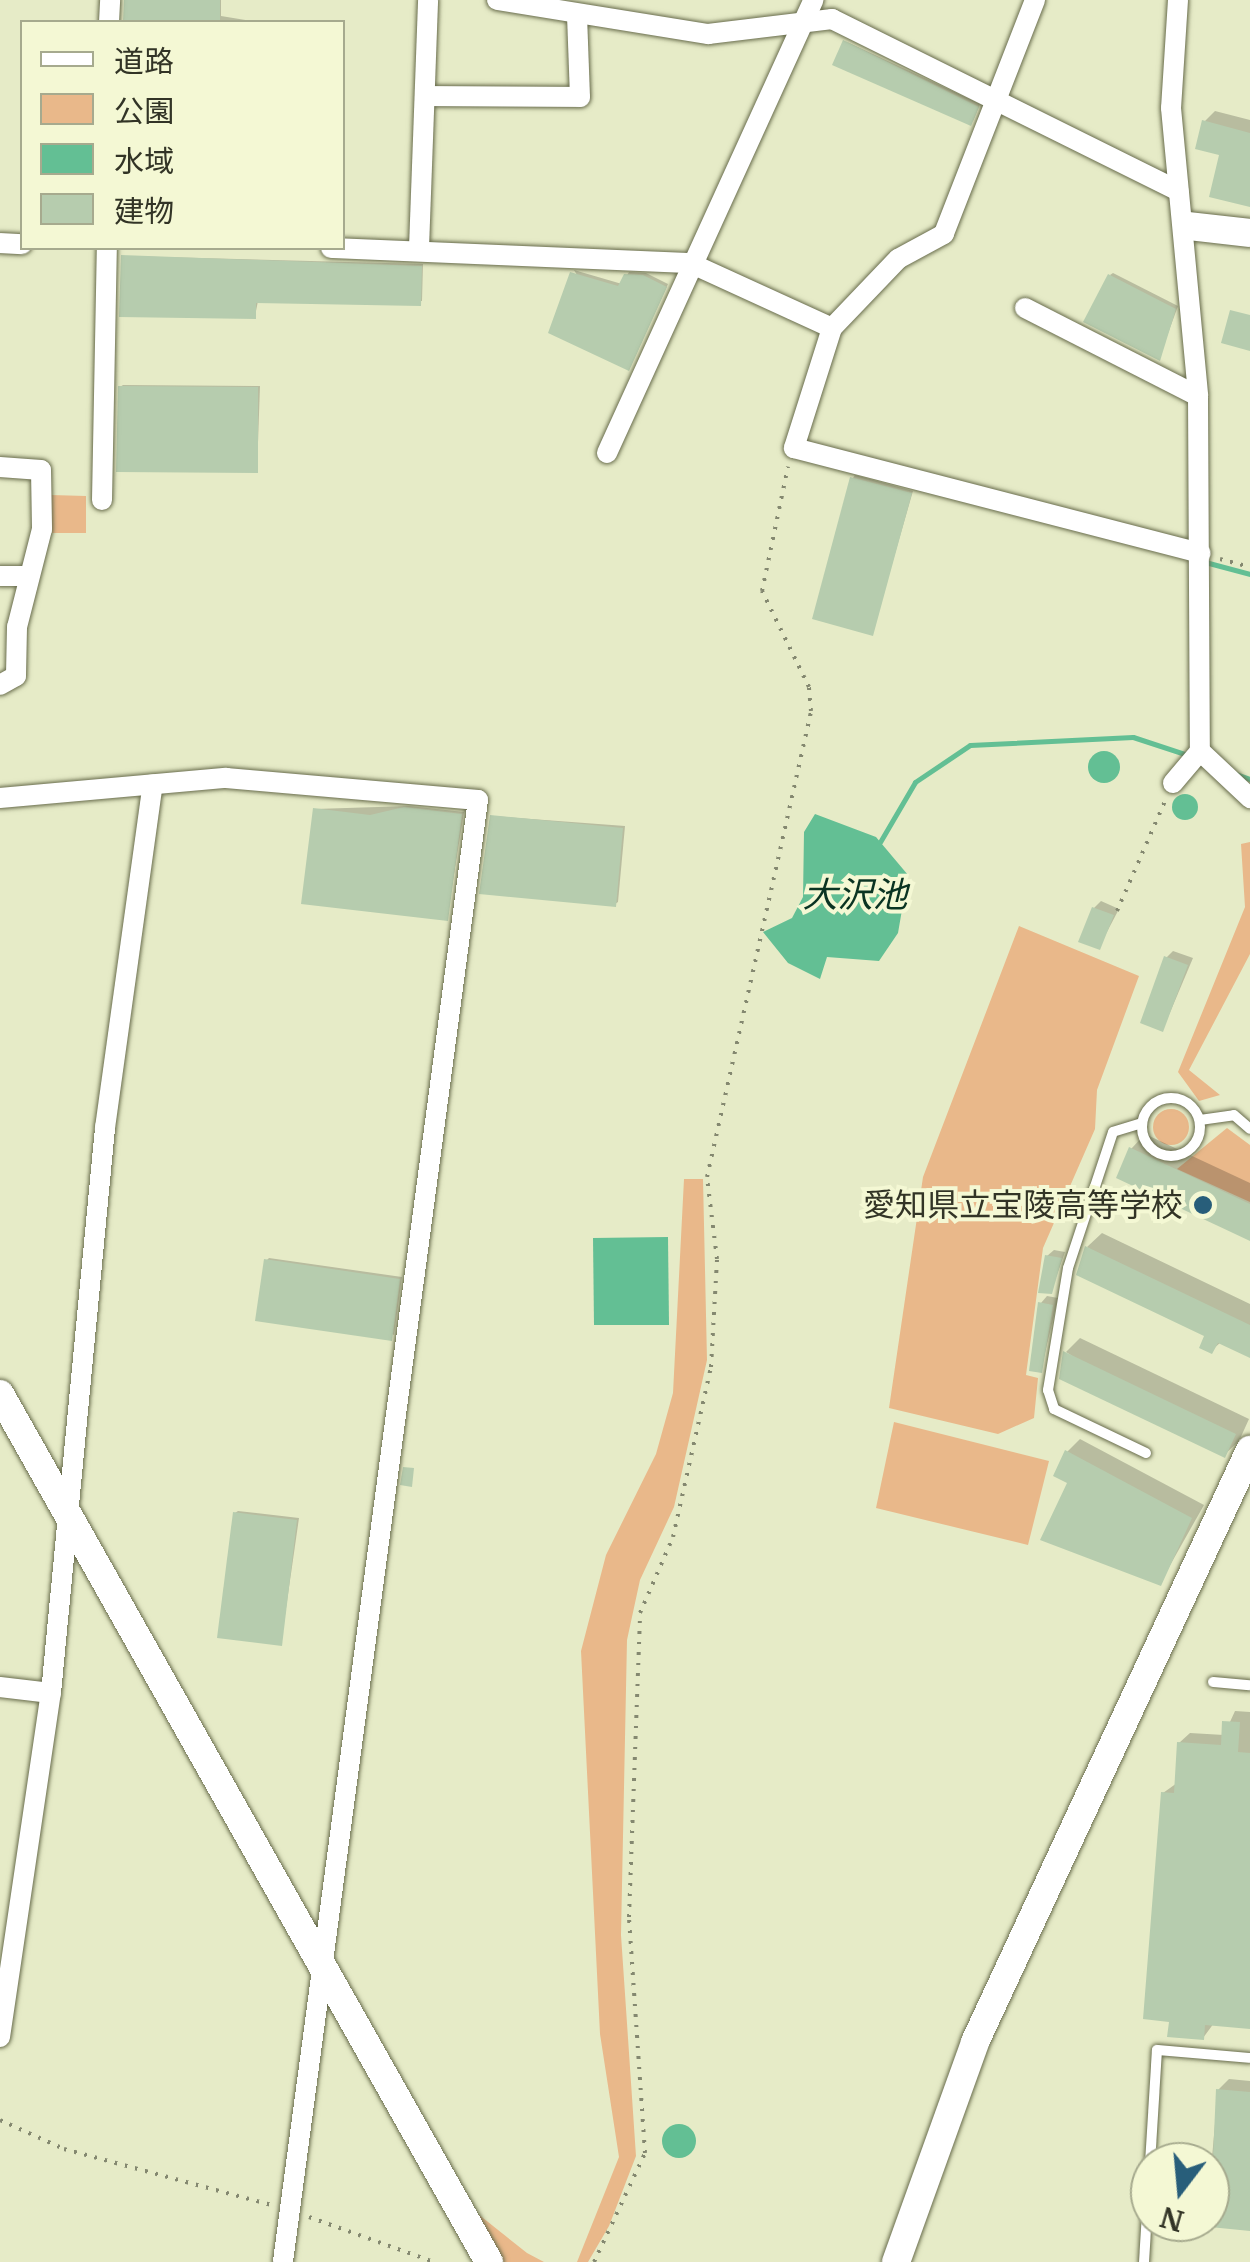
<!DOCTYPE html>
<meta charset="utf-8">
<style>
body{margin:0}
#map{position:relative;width:1250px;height:2262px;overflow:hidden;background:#e6ebc7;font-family:Merriweather,"Noto Sans JP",serif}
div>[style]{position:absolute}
.green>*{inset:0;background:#e9b88a}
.round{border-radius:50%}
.water>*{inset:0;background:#63bf94}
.shadow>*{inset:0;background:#0003}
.stream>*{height:5px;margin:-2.5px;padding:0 2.5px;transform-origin:2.5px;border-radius:2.5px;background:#63bf94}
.building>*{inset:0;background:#b6ccae}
.path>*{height:4px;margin-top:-2px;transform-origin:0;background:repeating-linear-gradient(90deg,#848870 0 2.5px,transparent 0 10.5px)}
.roads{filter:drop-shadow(0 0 2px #686c4c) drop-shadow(0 0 2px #686c4c)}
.lane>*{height:10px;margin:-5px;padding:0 5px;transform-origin:5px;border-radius:5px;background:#fff}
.lane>.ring{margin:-5px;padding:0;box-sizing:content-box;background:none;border:10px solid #fff;border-radius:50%}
.street>*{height:20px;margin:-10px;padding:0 10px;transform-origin:10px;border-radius:10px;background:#fff}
.secondary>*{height:28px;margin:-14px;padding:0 14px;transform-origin:14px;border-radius:14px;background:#fff}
.dots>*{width:28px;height:28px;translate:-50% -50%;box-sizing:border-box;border:5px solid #f4f8d4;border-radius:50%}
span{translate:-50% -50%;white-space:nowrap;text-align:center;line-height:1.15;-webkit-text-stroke:8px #f4f8d4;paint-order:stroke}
.poi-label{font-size:32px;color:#323426}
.right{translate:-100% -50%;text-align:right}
.water-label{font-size:35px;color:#0a3422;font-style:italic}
.legend{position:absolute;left:20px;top:20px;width:325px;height:230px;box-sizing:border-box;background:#f4f8d4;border:2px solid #a6aa8e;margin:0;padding:12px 18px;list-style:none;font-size:30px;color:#323426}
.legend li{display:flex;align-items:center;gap:20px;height:50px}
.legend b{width:50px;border:2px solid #a6aa8e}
.north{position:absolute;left:1130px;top:2142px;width:100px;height:100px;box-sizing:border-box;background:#f4f8d4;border:2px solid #a6aa8e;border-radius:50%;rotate:196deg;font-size:28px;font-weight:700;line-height:40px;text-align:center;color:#323426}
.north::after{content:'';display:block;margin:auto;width:35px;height:45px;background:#285e7a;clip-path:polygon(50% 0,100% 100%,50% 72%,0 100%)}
</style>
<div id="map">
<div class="green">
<i style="clip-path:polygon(51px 495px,86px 496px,86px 533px,52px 533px)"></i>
<i style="clip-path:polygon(1250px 842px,1250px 954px,1189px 1070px,1220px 1095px,1199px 1101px,1178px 1072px,1245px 907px,1241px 844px)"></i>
<i style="clip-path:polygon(1019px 926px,1139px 976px,1097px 1090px,1095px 1129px,1043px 1248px,1026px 1375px,1038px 1378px,1034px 1418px,998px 1434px,889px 1408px,923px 1177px)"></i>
<i class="round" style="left:1153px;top:1109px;width:36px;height:36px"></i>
<i style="clip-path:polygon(1227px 1128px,1250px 1145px,1250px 1202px,1177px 1169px)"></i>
<i style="clip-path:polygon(684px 1179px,703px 1179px,707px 1360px,674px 1507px,640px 1580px,627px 1640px,621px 1935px,636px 2156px,609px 2226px,588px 2262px,577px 2262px,619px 2157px,600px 2034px,581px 1651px,606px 1555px,656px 1454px,673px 1393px)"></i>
<i style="clip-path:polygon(894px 1422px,1049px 1461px,1028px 1545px,876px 1508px)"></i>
<i style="clip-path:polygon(478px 2214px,527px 2253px,544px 2262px,503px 2262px)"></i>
</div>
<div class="water">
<i class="round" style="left:1088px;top:751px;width:32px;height:32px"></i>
<i class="round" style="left:1172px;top:794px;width:26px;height:26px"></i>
<i style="clip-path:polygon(815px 814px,876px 837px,908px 875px,898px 933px,879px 961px,827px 957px,820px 979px,788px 963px,763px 932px,792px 918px,803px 897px,804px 832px)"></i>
<i style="clip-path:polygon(668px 1237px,669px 1325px,594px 1325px,593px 1238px)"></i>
<i class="round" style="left:662px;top:2124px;width:34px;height:34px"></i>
</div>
<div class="shadow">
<i style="clip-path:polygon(126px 0,221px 0,221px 16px,257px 22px,125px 22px)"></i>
<i style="clip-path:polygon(845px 41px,980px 104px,973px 121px)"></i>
<i style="clip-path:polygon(1215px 111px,1250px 120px,1250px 204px,1205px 121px)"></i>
<i style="clip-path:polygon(123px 256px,423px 264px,422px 301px,258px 301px,255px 316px)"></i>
<i style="clip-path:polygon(574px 270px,622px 284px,629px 272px,646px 273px,668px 284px,631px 365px)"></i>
<i style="clip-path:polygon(1113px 273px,1178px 306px,1159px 358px,1110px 275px)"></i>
<i style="clip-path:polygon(260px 386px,257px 471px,120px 387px,123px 385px)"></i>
<i style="clip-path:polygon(855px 475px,913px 491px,872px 633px,853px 478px)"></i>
<i style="clip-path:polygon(409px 806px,464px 812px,447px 918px,315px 809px)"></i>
<i style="clip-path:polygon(492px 816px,625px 826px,618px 902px,615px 904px)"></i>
<i style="clip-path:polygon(1101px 901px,1119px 909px,1099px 947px,1094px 908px)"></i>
<i style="clip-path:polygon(1173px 951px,1193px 958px,1163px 1029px,1166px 958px)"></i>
<i style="clip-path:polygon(1145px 1134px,1250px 1183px,1250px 1238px,1131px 1149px)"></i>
<i style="clip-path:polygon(1102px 1233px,1250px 1304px,1250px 1355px,1221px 1342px,1211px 1351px,1208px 1335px,1087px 1247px)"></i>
<i style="clip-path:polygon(1054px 1250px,1065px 1252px,1051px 1291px,1047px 1256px)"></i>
<i style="clip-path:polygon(269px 1258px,402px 1277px,394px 1335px,266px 1261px)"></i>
<i style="clip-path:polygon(1047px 1296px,1058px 1298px,1041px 1370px,1041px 1303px)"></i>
<i style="clip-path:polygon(1080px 1338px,1249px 1419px,1239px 1441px,1224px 1455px,1066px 1352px)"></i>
<i style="clip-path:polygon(1080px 1439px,1204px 1505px,1160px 1583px,1070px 1482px,1067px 1452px)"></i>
<i style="clip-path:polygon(238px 1511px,299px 1518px,281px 1643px,235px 1513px)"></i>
<i style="clip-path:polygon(1235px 1711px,1250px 1712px,1250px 2026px,1214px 2023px,1203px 2038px,1163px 1793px,1177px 1783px,1179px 1743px,1190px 1733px,1224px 1735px)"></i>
<i style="clip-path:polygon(1229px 2079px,1250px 2081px,1250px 2228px,1206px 2225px,1218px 2090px)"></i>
</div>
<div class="stream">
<i style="left:1205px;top:562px;width:47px;rotate:14.9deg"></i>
<i style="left:1236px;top:774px;width:15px;rotate:20deg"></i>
<i style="left:880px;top:842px;width:69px;rotate:-59.7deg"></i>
<i style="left:915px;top:782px;width:66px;rotate:-33.9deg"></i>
<i style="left:970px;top:745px;width:163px;rotate:-2.8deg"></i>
<i style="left:1133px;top:737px;width:58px;rotate:18.1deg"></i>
</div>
<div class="building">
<i style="clip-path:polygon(124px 0,220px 0,220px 22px,123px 22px)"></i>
<i style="clip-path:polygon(843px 40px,979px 107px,971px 126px,832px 65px)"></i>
<i style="clip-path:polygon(1202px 120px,1250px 133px,1250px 207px,1209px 197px,1219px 155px,1195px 149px)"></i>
<i style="clip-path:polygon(121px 255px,422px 266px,421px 306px,256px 303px,256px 319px,119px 317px)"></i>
<i style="clip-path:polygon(570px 272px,618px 286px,624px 274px,643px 275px,667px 287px,629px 371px,548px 333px)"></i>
<i style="clip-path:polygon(1108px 274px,1176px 309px,1160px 361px,1083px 322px)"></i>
<i style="clip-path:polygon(1230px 310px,1250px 315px,1250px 351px,1221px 343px)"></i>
<i style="clip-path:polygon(118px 386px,258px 387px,258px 473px,116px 472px)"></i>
<i style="clip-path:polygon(850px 477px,912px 493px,873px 636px,812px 619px)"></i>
<i style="clip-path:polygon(404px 807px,462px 814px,448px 921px,301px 904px,313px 808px,370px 815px)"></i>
<i style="clip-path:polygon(490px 815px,623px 828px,616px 907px,479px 894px)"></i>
<i style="clip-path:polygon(1092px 907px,1114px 915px,1100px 950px,1078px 942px)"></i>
<i style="clip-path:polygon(1164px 956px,1188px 965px,1163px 1032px,1140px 1023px)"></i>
<i style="clip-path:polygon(1129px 1147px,1250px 1204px,1250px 1241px,1116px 1178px)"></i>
<i style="clip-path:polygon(1085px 1246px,1250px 1325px,1250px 1358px,1218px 1343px,1212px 1354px,1199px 1348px,1204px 1336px,1076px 1275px)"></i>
<i style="clip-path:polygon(1045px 1255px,1062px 1258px,1052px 1294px,1038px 1293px)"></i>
<i style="clip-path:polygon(264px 1259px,400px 1279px,392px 1341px,255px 1321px)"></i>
<i style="clip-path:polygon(1038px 1302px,1053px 1305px,1042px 1373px,1029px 1371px)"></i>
<i style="clip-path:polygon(1063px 1351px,1236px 1434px,1225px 1458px,1059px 1379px)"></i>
<i style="clip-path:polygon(1065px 1450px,1192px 1518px,1161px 1586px,1040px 1540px,1067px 1483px,1053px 1476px)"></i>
<i style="clip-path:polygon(403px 1467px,414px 1468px,412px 1487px,400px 1485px)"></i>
<i style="clip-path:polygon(233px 1512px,297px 1520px,282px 1646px,217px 1638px)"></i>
<i style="clip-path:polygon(1222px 1721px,1240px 1722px,1238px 1752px,1250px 1753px,1250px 2029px,1205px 2025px,1204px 2040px,1167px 2037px,1169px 2022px,1143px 2019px,1161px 1792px,1174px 1793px,1177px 1742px,1221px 1745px)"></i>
<i style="clip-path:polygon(1216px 2089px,1250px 2092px,1250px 2231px,1210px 2227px)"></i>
</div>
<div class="path">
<i style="left:1220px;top:559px;width:31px;rotate:15deg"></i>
<i style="left:1117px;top:911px;width:120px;rotate:-66.4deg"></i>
<i style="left:0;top:2120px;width:70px;rotate:24.4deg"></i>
<i style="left:64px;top:2149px;width:214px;rotate:15.1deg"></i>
<i style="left:309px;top:2217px;width:133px;rotate:19.8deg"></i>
<i style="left:594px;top:2262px;width:120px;rotate:-64.9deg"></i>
<i style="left:645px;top:2153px;width:237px;rotate:-93.9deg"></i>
<i style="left:629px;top:1917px;width:304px;rotate:-87.9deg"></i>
<i style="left:640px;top:1613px;width:83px;rotate:-66.5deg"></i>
<i style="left:673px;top:1537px;width:174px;rotate:-77.4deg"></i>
<i style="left:711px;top:1367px;width:108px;rotate:-86.8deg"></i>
<i style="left:717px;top:1259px;width:83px;rotate:-97deg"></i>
<i style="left:707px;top:1177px;width:477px;rotate:-77.4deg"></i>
<i style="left:811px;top:711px;width:24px;rotate:-95deg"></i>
<i style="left:809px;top:687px;width:107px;rotate:-116.1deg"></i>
<i style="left:762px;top:591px;width:127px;rotate:-78.2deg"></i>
</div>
<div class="roads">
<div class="lane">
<i class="ring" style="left:1142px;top:1098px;width:48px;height:48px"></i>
<i style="left:1200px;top:1120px;width:34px;rotate:-8deg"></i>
<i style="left:1234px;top:1115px;width:21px;rotate:41deg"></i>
<i style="left:1142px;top:1123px;width:30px;rotate:163deg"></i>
<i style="left:1113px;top:1132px;width:143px;rotate:108.3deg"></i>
<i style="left:1068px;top:1268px;width:124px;rotate:99.3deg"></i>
<i style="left:1048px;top:1390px;width:20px;rotate:72deg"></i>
<i style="left:1054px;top:1409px;width:102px;rotate:25.6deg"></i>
<i style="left:1213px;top:1682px;width:37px;rotate:5deg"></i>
<i style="left:1144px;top:2262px;width:212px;rotate:-86.5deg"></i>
<i style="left:1157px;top:2050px;width:93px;rotate:4.9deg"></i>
</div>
<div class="street">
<i style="left:497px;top:0;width:214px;rotate:9.2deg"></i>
<i style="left:708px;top:34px;width:125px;rotate:-6.9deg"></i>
<i style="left:832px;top:19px;width:387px;rotate:26.4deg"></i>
<i style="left:1035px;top:0;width:251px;rotate:111.3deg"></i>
<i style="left:944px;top:234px;width:52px;rotate:151.5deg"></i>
<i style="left:898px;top:259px;width:95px;rotate:133.7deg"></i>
<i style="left:832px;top:328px;width:126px;rotate:107.6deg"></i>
<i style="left:794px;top:448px;width:420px;rotate:14.5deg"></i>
<i style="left:1178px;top:0;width:108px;rotate:93.7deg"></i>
<i style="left:1171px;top:108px;width:289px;rotate:84.6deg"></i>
<i style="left:1198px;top:396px;width:355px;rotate:89.7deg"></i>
<i style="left:1200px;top:751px;width:69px;rotate:43.2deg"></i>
<i style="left:109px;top:22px;width:22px;rotate:-87deg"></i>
<i style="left:429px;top:96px;width:151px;rotate:0.4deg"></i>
<i style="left:580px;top:97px;width:83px;rotate:-92.1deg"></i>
<i style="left:0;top:243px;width:22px;rotate:3deg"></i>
<i style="left:331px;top:248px;width:359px;rotate:2.4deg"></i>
<i style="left:690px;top:263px;width:156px;rotate:24.6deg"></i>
<i style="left:419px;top:248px;width:248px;rotate:-87.9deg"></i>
<i style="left:1025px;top:308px;width:194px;rotate:27deg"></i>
<i style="left:607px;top:453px;width:498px;rotate:-65.5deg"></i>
<i style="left:0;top:467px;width:41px;rotate:4.2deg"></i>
<i style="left:41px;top:470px;width:59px;rotate:89deg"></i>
<i style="left:42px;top:529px;width:101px;rotate:104.3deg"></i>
<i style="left:17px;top:627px;width:49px;rotate:91.2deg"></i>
<i style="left:16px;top:676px;width:18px;rotate:151deg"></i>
<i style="left:102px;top:500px;width:252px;rotate:-88.9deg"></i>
<i style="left:0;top:576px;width:29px"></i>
<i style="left:1173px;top:783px;width:42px;rotate:-49.8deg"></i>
<i style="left:0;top:798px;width:227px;rotate:-5.1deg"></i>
<i style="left:226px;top:778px;width:253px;rotate:5deg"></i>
<i style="left:478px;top:800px;width:1475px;rotate:97.6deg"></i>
<i style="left:0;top:1687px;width:51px;rotate:6.7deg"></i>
<i style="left:0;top:2037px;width:348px;rotate:-81.6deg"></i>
<i style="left:51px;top:1693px;width:568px;rotate:-84.54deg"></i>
<i style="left:105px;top:1128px;width:347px;rotate:-82.1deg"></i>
</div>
<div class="secondary">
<i style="left:1188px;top:226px;width:62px;rotate:6.4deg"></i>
<i style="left:0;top:1394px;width:996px;rotate:60.6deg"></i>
<i style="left:896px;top:2262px;width:234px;rotate:-70.2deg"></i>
<i style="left:975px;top:2042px;width:653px;rotate:-65.08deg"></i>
</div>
</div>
<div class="dots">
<i style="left:1203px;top:1205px;background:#285e7a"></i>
</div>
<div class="poi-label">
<span class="right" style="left:1183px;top:1205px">愛知県立宝陵高等学校</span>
</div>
<div class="water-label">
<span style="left:855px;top:895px">大沢池</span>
</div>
<ul class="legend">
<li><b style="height:12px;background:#fff"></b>道路</li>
<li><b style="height:28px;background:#e9b88a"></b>公園</li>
<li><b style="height:28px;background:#63bf94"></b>水域</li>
<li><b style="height:28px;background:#b6ccae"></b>建物</li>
</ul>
<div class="north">N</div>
</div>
